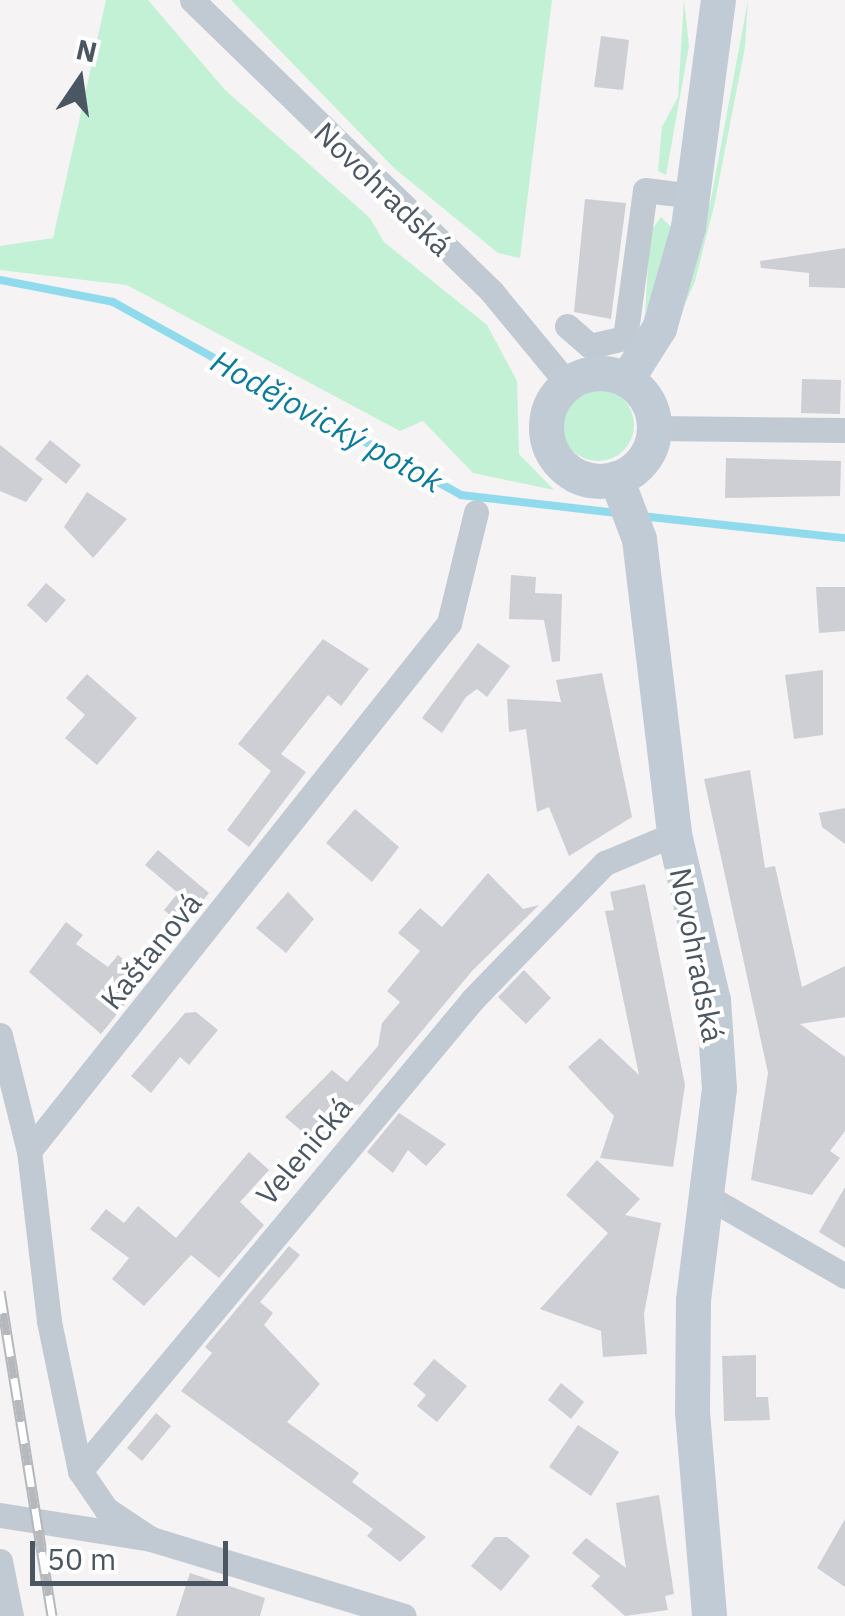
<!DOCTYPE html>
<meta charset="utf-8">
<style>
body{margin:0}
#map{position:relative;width:845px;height:1616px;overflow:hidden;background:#f5f3f3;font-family:"IBM Plex Sans",sans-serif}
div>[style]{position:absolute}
.green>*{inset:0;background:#c3f1d5}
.round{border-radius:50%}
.stream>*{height:8px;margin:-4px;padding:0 4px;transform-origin:4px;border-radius:4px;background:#90daee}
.building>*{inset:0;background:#cdcfd5}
.street>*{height:25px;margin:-12.5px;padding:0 12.5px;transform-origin:12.5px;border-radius:12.5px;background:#c1cad2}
.secondary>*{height:35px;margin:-17.5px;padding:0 17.5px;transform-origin:17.5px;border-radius:17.5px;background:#c1cbd6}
.secondary>.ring{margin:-17.5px;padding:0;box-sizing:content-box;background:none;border:35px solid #c1cbd6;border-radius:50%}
.rail>*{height:11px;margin-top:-5.5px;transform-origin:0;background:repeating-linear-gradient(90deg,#fff 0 22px,#b5b8bd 0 44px);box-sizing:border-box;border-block:2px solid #b5b8bd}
span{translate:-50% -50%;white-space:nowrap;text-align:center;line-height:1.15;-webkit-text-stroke:8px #fff;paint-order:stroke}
.street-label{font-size:30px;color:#4a5661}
.water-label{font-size:32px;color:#0c7c9b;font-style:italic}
.north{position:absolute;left:30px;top:30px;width:100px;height:100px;-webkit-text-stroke:8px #fff;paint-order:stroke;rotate:13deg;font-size:28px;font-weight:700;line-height:40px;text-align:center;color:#4a5661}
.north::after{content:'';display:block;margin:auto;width:35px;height:45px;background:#4a5661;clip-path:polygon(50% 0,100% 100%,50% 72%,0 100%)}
.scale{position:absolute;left:30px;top:1541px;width:198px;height:45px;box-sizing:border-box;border:5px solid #4a5661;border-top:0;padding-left:12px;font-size:30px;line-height:35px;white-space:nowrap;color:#4a5661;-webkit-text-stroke:8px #fff;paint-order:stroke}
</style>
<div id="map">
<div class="green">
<i style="clip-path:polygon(106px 0,148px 0,225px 90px,370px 218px,384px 242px,487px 325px,517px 381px,519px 454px,554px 490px,473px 473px,423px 421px,400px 431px,127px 285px,0 270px,0 246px,53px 238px)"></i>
<i style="clip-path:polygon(231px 0,552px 0,520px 258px,498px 253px,394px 168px)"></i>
<i style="clip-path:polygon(684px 0,689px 46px,666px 175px,658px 171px,662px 127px,678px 97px)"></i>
<i style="clip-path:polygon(748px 0,745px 47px,714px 206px,695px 281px,676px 325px,711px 199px)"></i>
<i style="clip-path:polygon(661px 217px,671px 227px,645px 315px,650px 232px)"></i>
<i class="round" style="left:562px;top:389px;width:72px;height:72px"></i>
</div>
<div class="stream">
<i style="left:0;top:280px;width:115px;rotate:11deg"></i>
<i style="left:113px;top:302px;width:398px;rotate:29deg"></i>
<i style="left:461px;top:495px;width:157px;rotate:6.6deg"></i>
<i style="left:641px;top:516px;width:205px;rotate:6.2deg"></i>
</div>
<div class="building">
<i style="clip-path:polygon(601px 36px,629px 40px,623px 90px,594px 87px)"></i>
<i style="clip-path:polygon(585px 199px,626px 203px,611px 319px,574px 312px)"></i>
<i style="clip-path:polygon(845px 248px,845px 288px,809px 287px,809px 273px,761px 268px,760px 261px)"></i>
<i style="clip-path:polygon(802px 379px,841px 380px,840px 414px,801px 413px)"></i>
<i style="clip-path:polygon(50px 440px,81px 465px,66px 484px,35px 459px)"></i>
<i style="clip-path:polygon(0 445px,43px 479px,26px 502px,0 491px)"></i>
<i style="clip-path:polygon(726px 458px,841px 461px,840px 496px,725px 498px)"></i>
<i style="clip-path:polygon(87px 492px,127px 519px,93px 558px,64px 527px)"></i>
<i style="clip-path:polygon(511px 575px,536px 577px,535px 593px,562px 594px,560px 661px,552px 662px,544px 620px,509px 619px)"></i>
<i style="clip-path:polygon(46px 583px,66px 600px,46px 623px,27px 605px)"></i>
<i style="clip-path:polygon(816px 587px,845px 587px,845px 631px,819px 633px)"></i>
<i style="clip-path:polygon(323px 639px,369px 669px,341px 706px,328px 695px,281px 754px,306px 772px,249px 847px,227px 830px,271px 771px,238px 744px)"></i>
<i style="clip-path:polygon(478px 643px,510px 666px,487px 697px,477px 689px,466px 697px,442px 733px,422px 718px)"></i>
<i style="clip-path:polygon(823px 670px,823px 735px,794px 739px,785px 675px)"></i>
<i style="clip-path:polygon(602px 673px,632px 817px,569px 856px,549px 807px,537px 812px,526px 729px,509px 732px,507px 699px,561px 702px,556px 680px)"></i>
<i style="clip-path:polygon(87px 674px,137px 718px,97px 765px,65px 738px,85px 715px,66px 698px)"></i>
<i style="clip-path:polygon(750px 770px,765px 868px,775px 866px,802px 987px,845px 966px,845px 1017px,800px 1024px,845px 1057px,845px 1131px,830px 1151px,840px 1158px,812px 1195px,751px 1180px,768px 1073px,704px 779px)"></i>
<i style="clip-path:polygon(845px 808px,845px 844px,822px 827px,819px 813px)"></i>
<i style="clip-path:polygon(355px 809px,399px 847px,372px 882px,326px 843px)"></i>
<i style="clip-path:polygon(158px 850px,209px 893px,182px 925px,164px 910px,178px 893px,145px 865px)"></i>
<i style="clip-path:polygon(488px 873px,523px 909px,539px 905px,472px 971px,323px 1149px,285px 1117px,332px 1070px,347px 1082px,378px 1046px,382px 1023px,400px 1002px,387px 991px,420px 951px,398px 933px,420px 908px,442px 927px)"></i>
<i style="clip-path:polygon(645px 884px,685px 1085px,673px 1167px,600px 1158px,614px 1116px,568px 1067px,600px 1038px,639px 1075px,605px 911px,614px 910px,610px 892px)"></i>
<i style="clip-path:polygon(288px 892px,314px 919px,286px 953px,256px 928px)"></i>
<i style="clip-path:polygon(66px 922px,83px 935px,76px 944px,108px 967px,118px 955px,146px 978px,101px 1034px,29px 972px)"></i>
<i style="clip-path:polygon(524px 970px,551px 998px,526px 1024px,498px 997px)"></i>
<i style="clip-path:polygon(196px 1012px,218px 1030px,189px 1065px,180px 1057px,151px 1093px,131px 1076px,185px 1013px)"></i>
<i style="clip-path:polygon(399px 1113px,446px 1144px,426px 1166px,408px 1150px,393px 1173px,367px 1152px)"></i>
<i style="clip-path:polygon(249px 1152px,269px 1170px,240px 1202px,264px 1225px,219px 1278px,191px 1255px,144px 1306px,112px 1279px,129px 1258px,90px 1229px,106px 1209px,124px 1223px,138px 1206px,176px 1238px)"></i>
<i style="clip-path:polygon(597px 1160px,640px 1199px,625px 1215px,661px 1223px,644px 1314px,647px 1354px,603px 1357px,601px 1331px,540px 1309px,608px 1233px,566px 1195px)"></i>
<i style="clip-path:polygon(845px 1187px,845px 1248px,819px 1232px)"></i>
<i style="clip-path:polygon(289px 1246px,300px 1255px,260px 1302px,273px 1313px,264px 1325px,320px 1384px,287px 1422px,359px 1473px,352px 1482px,426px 1537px,400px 1562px,367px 1536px,373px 1529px,181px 1391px,212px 1353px,205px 1347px)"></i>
<i style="clip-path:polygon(756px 1355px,756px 1397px,768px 1397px,770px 1420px,724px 1421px,722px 1356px)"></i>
<i style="clip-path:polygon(434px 1359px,467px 1386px,437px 1422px,417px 1406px,426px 1395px,413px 1384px)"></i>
<i style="clip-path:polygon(561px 1383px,584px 1402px,571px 1419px,548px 1400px)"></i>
<i style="clip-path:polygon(156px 1413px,171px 1426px,142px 1461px,127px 1448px)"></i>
<i style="clip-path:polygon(578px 1425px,619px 1452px,591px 1496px,549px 1467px)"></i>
<i style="clip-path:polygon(659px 1495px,674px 1594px,665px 1596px,668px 1610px,625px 1616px,591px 1586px,600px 1576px,572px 1553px,586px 1538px,626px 1568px,616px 1503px)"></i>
<i style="clip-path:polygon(845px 1519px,845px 1587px,817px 1568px)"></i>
<i style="clip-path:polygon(495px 1537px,507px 1537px,530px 1556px,501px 1591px,471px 1566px)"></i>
<i style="clip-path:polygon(190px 1573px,265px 1598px,260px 1616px,176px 1616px)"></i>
</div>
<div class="street">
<i style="left:192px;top:0;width:419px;rotate:44.2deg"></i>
<i style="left:492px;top:292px;width:118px;rotate:50.5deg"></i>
<i style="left:567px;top:326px;width:30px;rotate:41deg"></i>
<i style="left:590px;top:346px;width:36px;rotate:-13deg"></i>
<i style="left:625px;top:338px;width:149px;rotate:-82.3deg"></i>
<i style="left:645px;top:190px;width:48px;rotate:7.1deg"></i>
<i style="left:654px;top:428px;width:191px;rotate:0.6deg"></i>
<i style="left:0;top:1035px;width:120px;rotate:76deg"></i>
<i style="left:708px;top:1197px;width:158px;rotate:30deg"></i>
<i style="left:80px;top:1471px;width:614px;rotate:-50.22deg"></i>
<i style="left:473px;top:999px;width:190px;rotate:-45.9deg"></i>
<i style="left:605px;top:863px;width:75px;rotate:-22.8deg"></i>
<i style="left:0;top:1515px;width:153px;rotate:9deg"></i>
<i style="left:151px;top:1539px;width:264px;rotate:16.9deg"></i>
<i style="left:151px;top:1539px;width:54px;rotate:-146.3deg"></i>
<i style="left:106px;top:1509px;width:46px;rotate:-124.4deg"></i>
<i style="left:80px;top:1471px;width:153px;rotate:-101.7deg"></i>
<i style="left:49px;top:1321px;width:171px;rotate:-96.7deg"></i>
<i style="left:29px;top:1151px;width:675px;rotate:-51.5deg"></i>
<i style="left:449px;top:623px;width:114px;rotate:-76.3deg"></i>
<i style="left:0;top:1561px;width:56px;rotate:78.7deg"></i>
</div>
<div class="secondary">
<i class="ring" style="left:546px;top:373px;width:73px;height:73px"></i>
<i style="left:626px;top:380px;width:62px;rotate:-57.6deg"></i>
<i style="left:659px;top:328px;width:105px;rotate:-74deg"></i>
<i style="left:688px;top:227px;width:229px;rotate:-82.5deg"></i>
<i style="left:616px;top:478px;width:65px;rotate:69.3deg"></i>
<i style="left:639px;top:539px;width:297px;rotate:83.2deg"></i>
<i style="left:674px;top:834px;width:171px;rotate:76.8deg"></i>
<i style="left:713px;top:1000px;width:88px;rotate:86.1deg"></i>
<i style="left:719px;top:1088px;width:214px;rotate:97deg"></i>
<i style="left:693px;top:1300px;width:112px;rotate:90.5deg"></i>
<i style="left:692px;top:1412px;width:205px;rotate:85.2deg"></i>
</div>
<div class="rail">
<i style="left:0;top:1291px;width:329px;rotate:80.9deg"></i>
</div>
<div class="street-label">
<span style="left:383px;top:189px;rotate:44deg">Novohradská</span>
<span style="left:151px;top:951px;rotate:-51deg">Kaštanová</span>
<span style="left:697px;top:955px;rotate:79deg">Novohradská</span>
<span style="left:304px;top:1151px;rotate:-50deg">Velenická</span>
</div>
<div class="water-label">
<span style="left:327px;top:421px;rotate:29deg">Hodějovický potok</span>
</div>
<div class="north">N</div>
<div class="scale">50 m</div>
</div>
